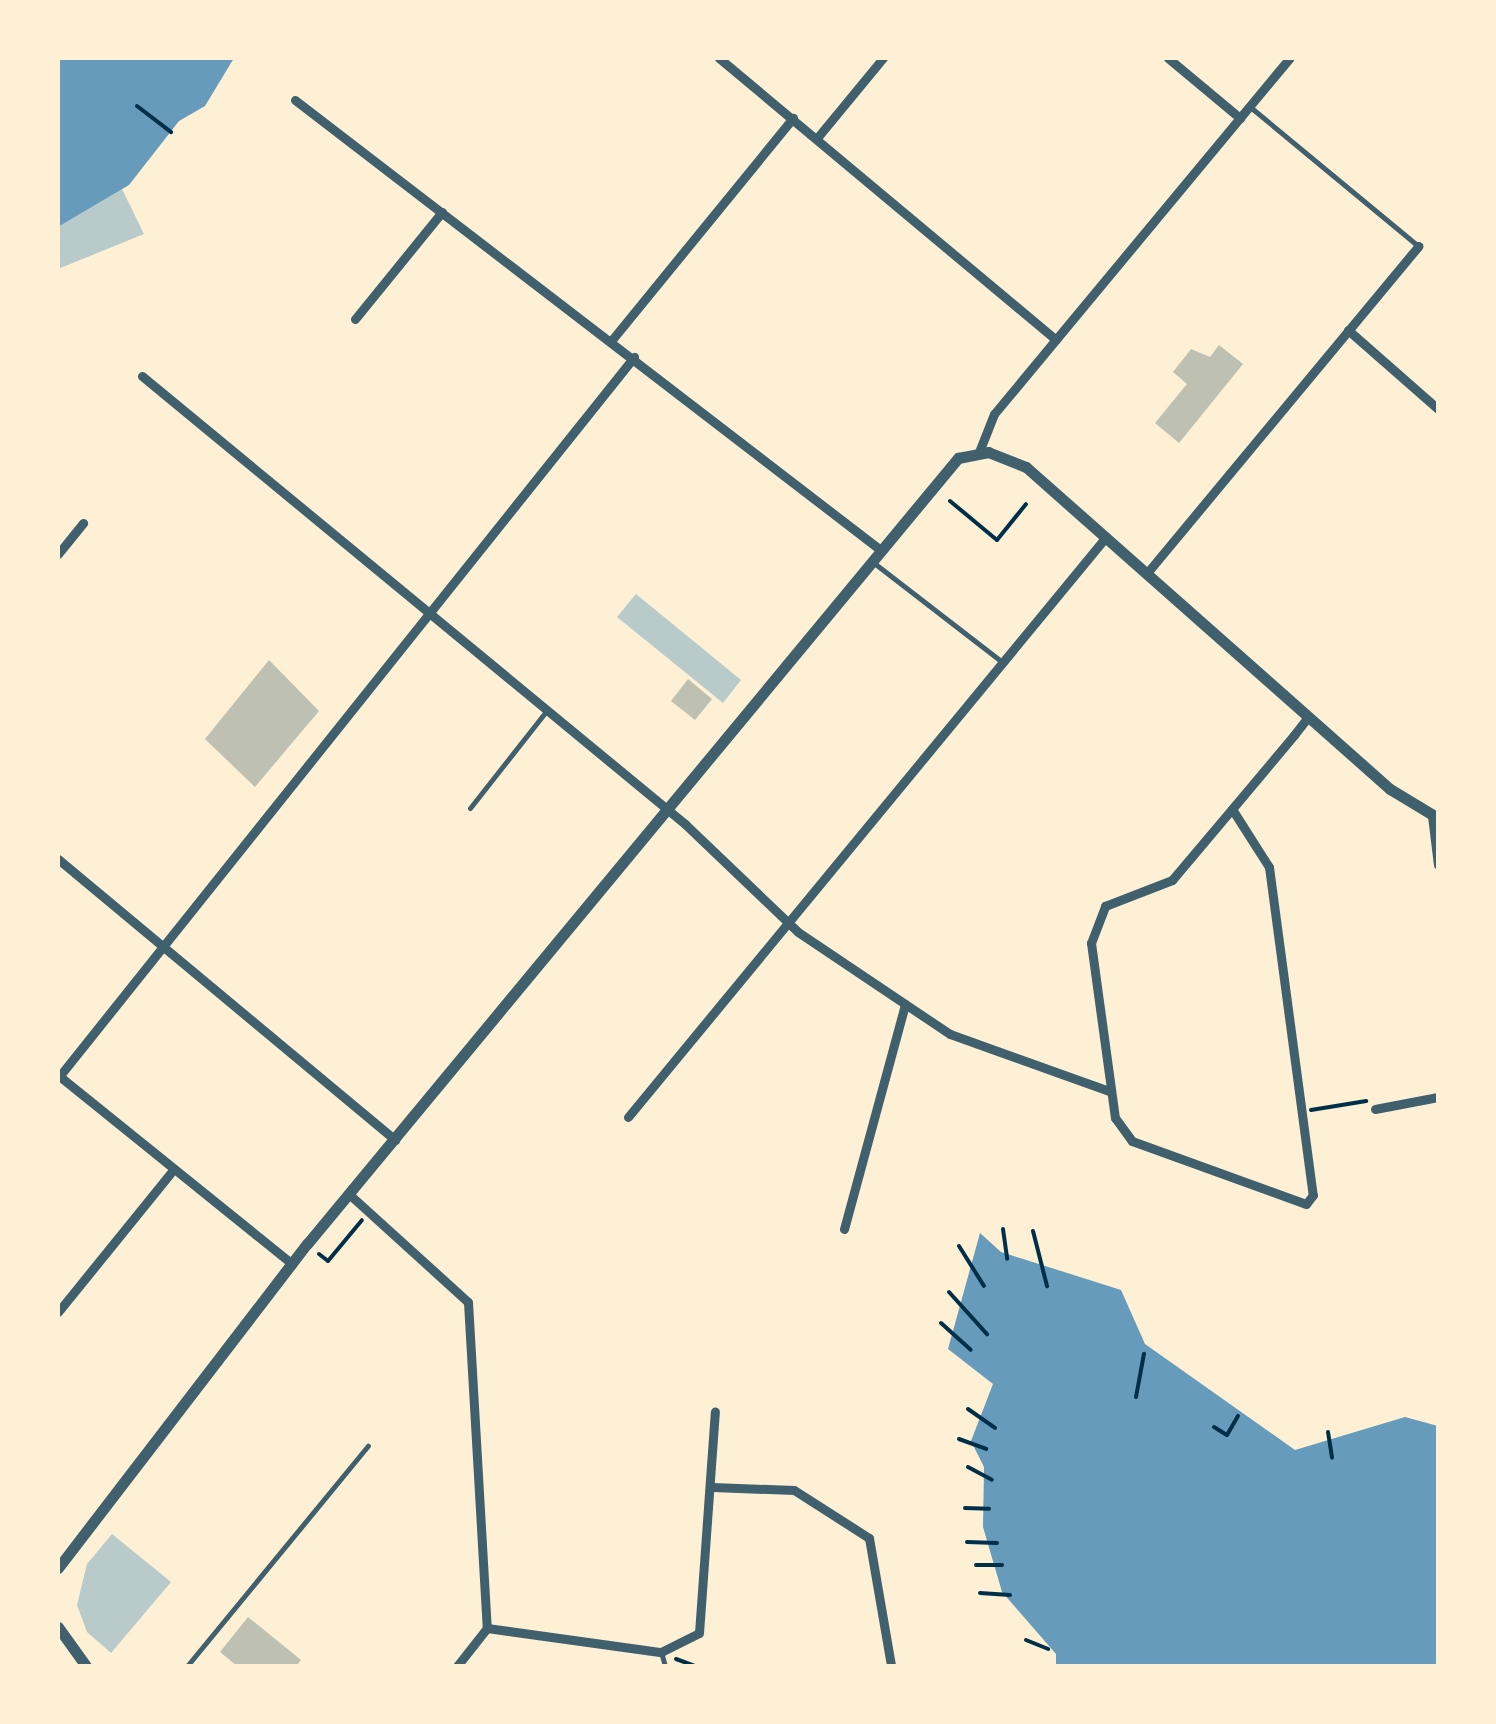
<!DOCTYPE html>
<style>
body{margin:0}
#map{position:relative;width:1496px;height:1724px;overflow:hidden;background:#fdf0d5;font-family:Helvetica,sans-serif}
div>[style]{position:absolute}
.green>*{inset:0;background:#b9caca}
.water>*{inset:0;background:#669bbc}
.building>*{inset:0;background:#bec0b2}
.path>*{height:4px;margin:-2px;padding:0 2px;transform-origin:2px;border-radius:2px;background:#003049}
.service>*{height:5px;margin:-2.5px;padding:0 2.5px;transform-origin:2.5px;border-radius:2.5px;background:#3f606c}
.minor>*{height:9px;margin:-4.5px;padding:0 4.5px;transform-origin:4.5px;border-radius:4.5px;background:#3f606c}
.tertiary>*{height:11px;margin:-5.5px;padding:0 5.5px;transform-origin:5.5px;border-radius:5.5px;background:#3f606c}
span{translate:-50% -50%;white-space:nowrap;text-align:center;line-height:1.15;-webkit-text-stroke:8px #fdf0d5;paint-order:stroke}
.frame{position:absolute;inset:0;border:60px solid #fdf0d5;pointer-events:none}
</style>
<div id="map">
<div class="green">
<i style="clip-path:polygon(122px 189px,144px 234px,58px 269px,58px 227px)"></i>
<i style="clip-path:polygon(636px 594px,741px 680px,723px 703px,617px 617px)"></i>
<i style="clip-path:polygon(112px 1534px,171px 1582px,111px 1653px,87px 1632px,77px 1605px,87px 1564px)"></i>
</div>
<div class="water">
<i style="clip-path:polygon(58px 58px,234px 58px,205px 106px,179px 121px,129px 185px,58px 227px)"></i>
<i style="clip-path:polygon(980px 1233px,1001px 1252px,1121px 1290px,1145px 1344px,1295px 1450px,1405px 1417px,1438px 1426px,1438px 1666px,1056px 1666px,1056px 1654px,1002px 1592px,983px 1527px,984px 1467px,971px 1441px,993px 1384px,948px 1349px)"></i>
</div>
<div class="building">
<i style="clip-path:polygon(1219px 345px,1243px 364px,1179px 443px,1155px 423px,1187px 384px,1173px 372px,1191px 349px,1210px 357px)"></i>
<i style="clip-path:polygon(269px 660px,319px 711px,255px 787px,205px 739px)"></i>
<i style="clip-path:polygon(688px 679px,712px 699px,695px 720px,671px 701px)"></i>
<i style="clip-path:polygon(248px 1617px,301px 1660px,296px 1666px,237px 1666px,220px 1652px)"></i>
</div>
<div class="path">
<i style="left:137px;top:106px;width:43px;rotate:37.4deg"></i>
<i style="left:950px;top:501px;width:61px;rotate:39.7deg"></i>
<i style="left:997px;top:540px;width:46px;rotate:-51.1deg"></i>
<i style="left:1311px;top:1110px;width:56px;rotate:-9.3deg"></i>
<i style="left:1003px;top:1229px;width:30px;rotate:82deg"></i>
<i style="left:1033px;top:1231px;width:57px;rotate:75.7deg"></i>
<i style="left:959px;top:1246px;width:47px;rotate:58deg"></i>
<i style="left:319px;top:1254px;width:11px;rotate:38deg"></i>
<i style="left:328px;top:1261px;width:53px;rotate:-50.3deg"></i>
<i style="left:949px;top:1292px;width:57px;rotate:47.9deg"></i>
<i style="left:941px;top:1323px;width:40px;rotate:42deg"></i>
<i style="left:1136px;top:1397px;width:44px;rotate:-79.5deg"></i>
<i style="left:968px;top:1409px;width:33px;rotate:35deg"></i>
<i style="left:1214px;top:1427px;width:15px;rotate:32deg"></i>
<i style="left:1227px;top:1435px;width:22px;rotate:-60deg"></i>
<i style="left:1328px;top:1432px;width:26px;rotate:81deg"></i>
<i style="left:959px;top:1439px;width:29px;rotate:20deg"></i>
<i style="left:968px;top:1467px;width:27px;rotate:28deg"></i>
<i style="left:965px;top:1508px;width:24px;rotate:2deg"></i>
<i style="left:967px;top:1542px;width:30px;rotate:2deg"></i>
<i style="left:976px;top:1565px;width:26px"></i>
<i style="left:980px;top:1593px;width:30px;rotate:4deg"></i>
<i style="left:1026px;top:1640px;width:24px;rotate:22deg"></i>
<i style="left:676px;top:1659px;width:20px;rotate:20deg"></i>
</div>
<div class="service">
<i style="left:1249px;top:106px;width:218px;rotate:39.6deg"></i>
<i style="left:874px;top:563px;width:162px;rotate:37.7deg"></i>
<i style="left:470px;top:808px;width:125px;rotate:-51.8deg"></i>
<i style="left:661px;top:1652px;width:15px;rotate:74deg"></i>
<i style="left:187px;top:1666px;width:285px;rotate:-50.6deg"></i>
</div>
<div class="minor">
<i style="left:719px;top:58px;width:439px;rotate:39.9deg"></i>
<i style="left:1168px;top:58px;width:94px;rotate:39.8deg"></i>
<i style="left:295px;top:100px;width:735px;rotate:37.54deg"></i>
<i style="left:817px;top:138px;width:104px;rotate:-50.5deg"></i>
<i style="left:355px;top:319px;width:138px;rotate:-50.9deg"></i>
<i style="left:1348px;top:330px;width:120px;rotate:41.3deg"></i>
<i style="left:611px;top:341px;width:288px;rotate:-50.8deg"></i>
<i style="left:142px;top:376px;width:704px;rotate:39.52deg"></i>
<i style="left:685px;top:824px;width:156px;rotate:43.7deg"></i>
<i style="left:798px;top:932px;width:183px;rotate:33.9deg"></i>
<i style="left:950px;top:1034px;width:169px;rotate:19.7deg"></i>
<i style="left:979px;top:452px;width:41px;rotate:-68.5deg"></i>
<i style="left:994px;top:414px;width:463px;rotate:-50.3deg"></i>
<i style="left:58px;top:554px;width:40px;rotate:-51deg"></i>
<i style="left:1147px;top:573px;width:425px;rotate:-50.3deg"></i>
<i style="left:1232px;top:809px;width:69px;rotate:57.5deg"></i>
<i style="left:1269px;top:867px;width:331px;rotate:82.4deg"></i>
<i style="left:1313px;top:1195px;width:11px;rotate:128deg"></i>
<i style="left:1306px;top:1204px;width:185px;rotate:-160.1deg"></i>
<i style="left:1132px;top:1141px;width:29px;rotate:-126deg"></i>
<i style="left:1115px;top:1118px;width:177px;rotate:-97.8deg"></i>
<i style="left:1091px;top:943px;width:40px;rotate:-69deg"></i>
<i style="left:1105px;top:906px;width:72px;rotate:-21.2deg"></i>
<i style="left:1172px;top:880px;width:93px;rotate:-49.8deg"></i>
<i style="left:1232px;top:809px;width:97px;rotate:-50deg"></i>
<i style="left:1294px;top:735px;width:23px;rotate:-52deg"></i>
<i style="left:1432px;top:816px;width:49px;rotate:83deg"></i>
<i style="left:58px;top:859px;width:439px;rotate:39.8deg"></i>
<i style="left:58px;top:1075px;width:301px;rotate:38.9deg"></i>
<i style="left:58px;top:1078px;width:923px;rotate:-51.38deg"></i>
<i style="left:1375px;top:1109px;width:64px;rotate:-10.8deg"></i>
<i style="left:628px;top:1117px;width:752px;rotate:-50.51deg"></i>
<i style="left:350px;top:1195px;width:159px;rotate:42.2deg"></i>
<i style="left:468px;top:1302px;width:327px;rotate:86.7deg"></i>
<i style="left:487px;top:1628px;width:48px;rotate:128.3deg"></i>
<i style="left:844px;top:1229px;width:233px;rotate:-74.8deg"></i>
<i style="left:58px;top:1312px;width:184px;rotate:-51deg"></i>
<i style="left:712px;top:1487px;width:82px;rotate:2.1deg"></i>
<i style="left:794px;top:1490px;width:89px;rotate:32.6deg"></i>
<i style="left:869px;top:1538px;width:130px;rotate:80.2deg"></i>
<i style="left:487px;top:1628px;width:176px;rotate:7.9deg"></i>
<i style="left:661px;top:1652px;width:42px;rotate:-26.6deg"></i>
<i style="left:699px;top:1633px;width:222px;rotate:-85.9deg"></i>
</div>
<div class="tertiary">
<i style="left:58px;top:1568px;width:409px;rotate:-52.5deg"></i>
<i style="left:307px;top:1244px;width:1021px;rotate:-50.37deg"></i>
<i style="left:958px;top:458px;width:31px;rotate:-11deg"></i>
<i style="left:988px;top:452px;width:41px;rotate:21.5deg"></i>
<i style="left:1026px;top:467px;width:486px;rotate:41.5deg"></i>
<i style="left:1390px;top:789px;width:56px;rotate:31.1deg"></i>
<i style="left:58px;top:1627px;width:48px;rotate:54.3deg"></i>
</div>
<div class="frame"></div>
</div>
